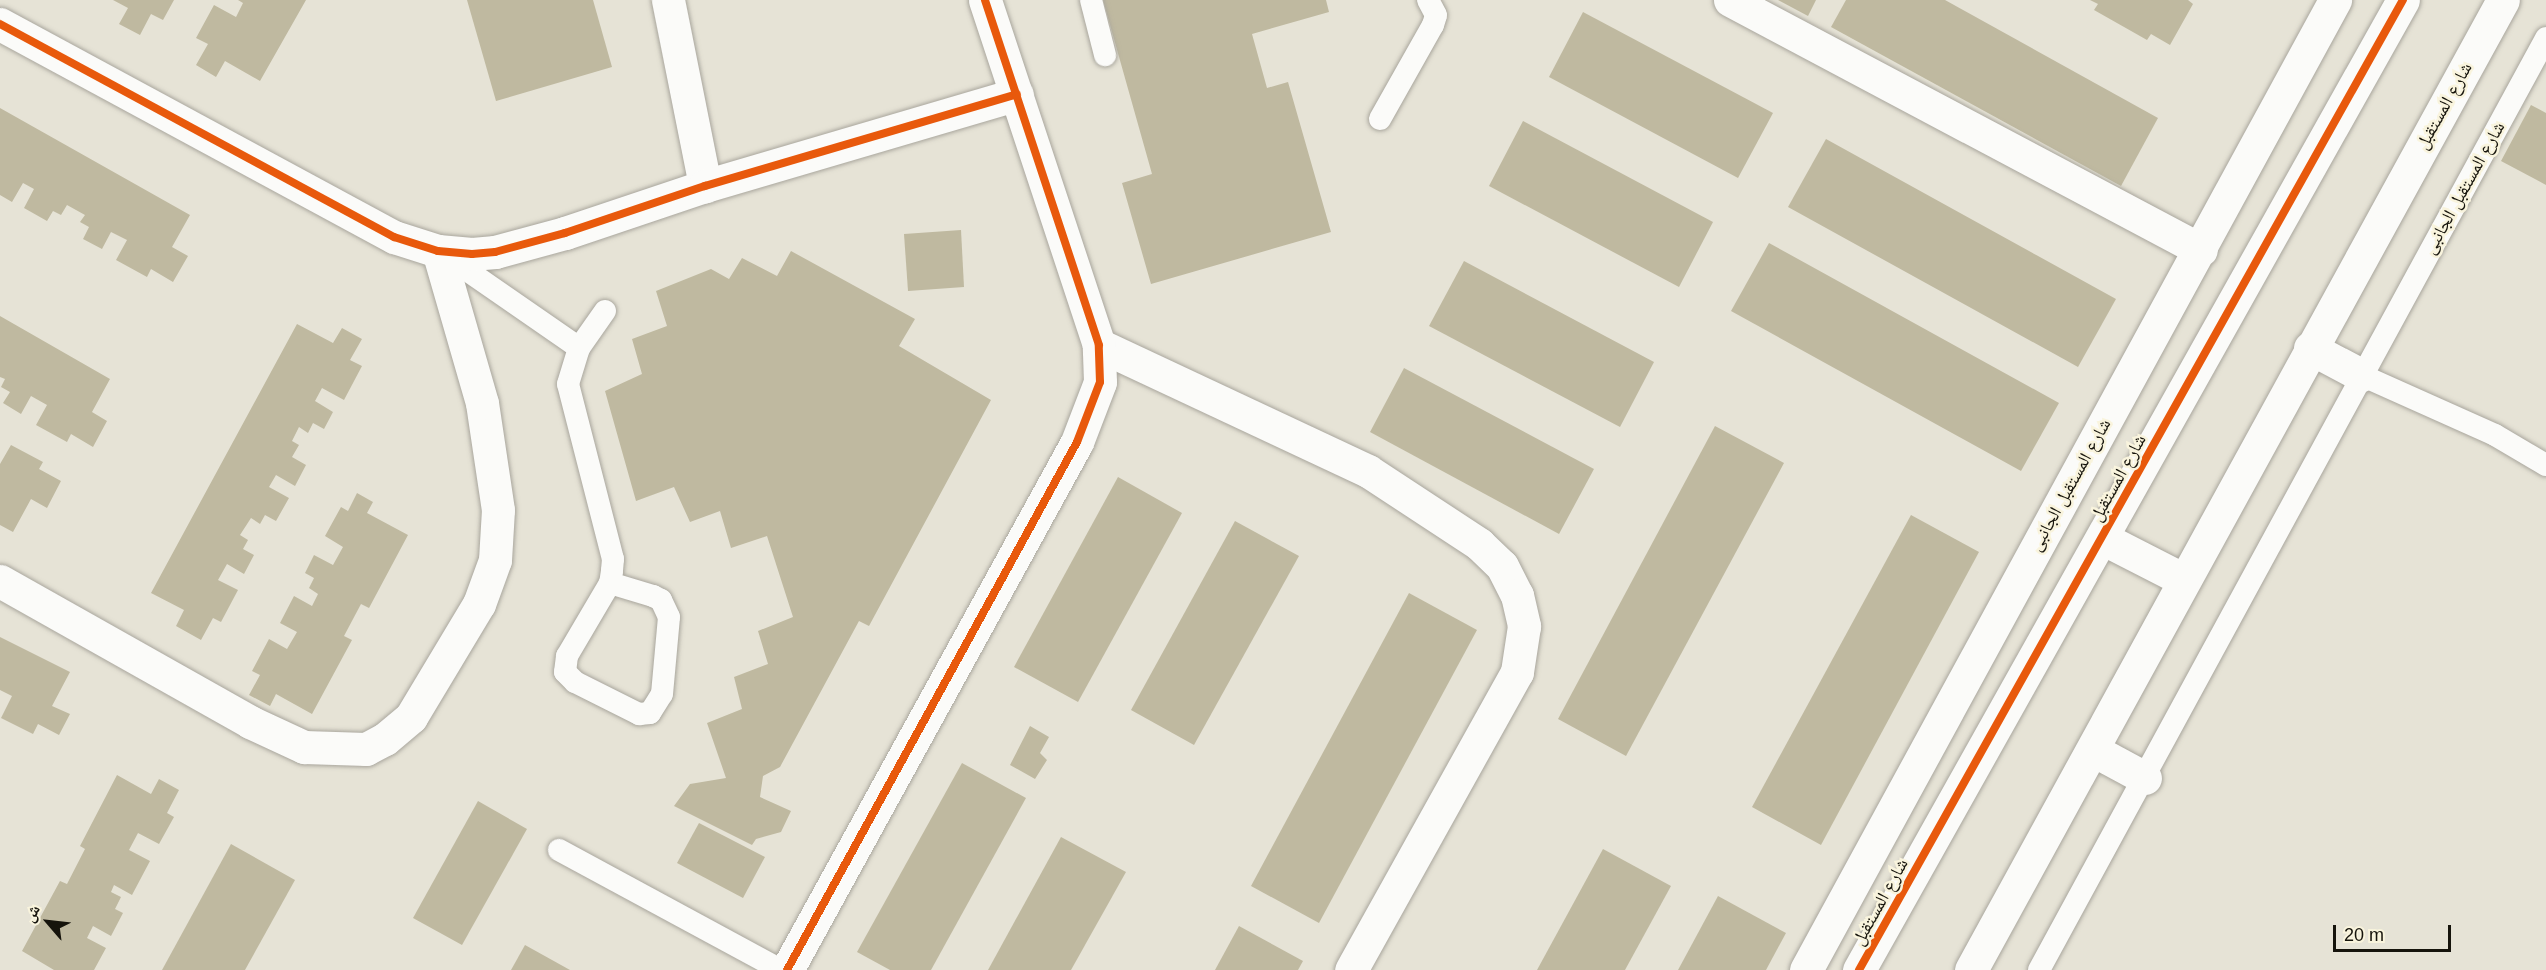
<!DOCTYPE html>
<meta charset="utf-8">
<style>
body{margin:0}
#map{position:relative;width:2546px;height:970px;overflow:hidden;background:#e6e3d6;font-family:Helvetica,"Noto Naskh Arabic",sans-serif}
div>[style]{position:absolute}
.building>*{inset:0;background:#bfb9a0}
.roads{filter:drop-shadow(0 0 2px #a9a69d) drop-shadow(0 0 2px #a9a69d)}
.service>*{height:22px;margin:-11px;padding:0 11px;transform-origin:11px;border-radius:11px;background:#fbfbf9}
.minor>*{height:33px;margin:-16.5px;padding:0 16.5px;transform-origin:16.5px;border-radius:16.5px;background:#fbfbf9}
.tertiary>*{height:33px;margin:-16.5px;padding:0 16.5px;transform-origin:16.5px;border-radius:16.5px;background:#fbfbf9}
.cycleway>*{height:8px;margin:-4px;padding:0 4px;transform-origin:4px;border-radius:4px;background:#e8590c}
span{translate:-50% -50%;white-space:nowrap;text-align:center;line-height:1.15;-webkit-text-stroke:5px #f9f4dd;paint-order:stroke}
.street-label{font-size:18px;color:#16140c}
.north{position:absolute;left:18px;top:892px;width:60px;height:60px;-webkit-text-stroke:4px #f9f4dd;paint-order:stroke;rotate:298deg;font-size:16px;font-weight:700;line-height:24px;text-align:center;color:#16140c}
.north::after{content:'';display:block;margin:auto;width:21px;height:27px;background:#16140c;clip-path:polygon(50% 0,100% 100%,50% 72%,0 100%)}
.scale{position:absolute;left:2333px;top:925px;width:118px;height:27px;box-sizing:border-box;border:3px solid #16140c;border-top:0;padding-left:8px;font-size:18px;line-height:21px;white-space:nowrap;color:#16140c;-webkit-text-stroke:4px #f9f4dd;paint-order:stroke}
</style>
<div id="map">
<div class="building">
<i style="clip-path:polygon(113px 0,174px 0,163px 20px,151px 14px,140px 35px,119px 24px,128px 8px)"></i>
<i style="clip-path:polygon(238px 0,306px 0,260px 81px,225px 61px,216px 77px,196px 65px,208px 44px,196px 38px,214px 5px,236px 17px,243px 3px)"></i>
<i style="clip-path:polygon(467px 0,593px 0,612px 67px,496px 101px)"></i>
<i style="clip-path:polygon(1103px 0,1326px 0,1329px 12px,1252px 34px,1267px 88px,1288px 82px,1331px 232px,1151px 284px,1122px 183px,1152px 174px)"></i>
<i style="clip-path:polygon(1778px 0,1816px 0,1808px 16px)"></i>
<i style="clip-path:polygon(1846px 0,1945px 0,2158px 118px,2121px 186px,1831px 27px)"></i>
<i style="clip-path:polygon(2090px 0,2188px 0,2193px 4px,2170px 45px,2151px 34px,2147px 40px,2094px 10px,2098px 4px)"></i>
<i style="clip-path:polygon(1583px 12px,1773px 113px,1738px 178px,1549px 77px)"></i>
<i style="clip-path:polygon(2531px 105px,2546px 113px,2546px 185px,2501px 161px)"></i>
<i style="clip-path:polygon(0 108px,190px 215px,172px 247px,188px 256px,173px 282px,151px 269px,147px 277px,116px 260px,127px 240px,111px 232px,102px 249px,83px 239px,89px 227px,80px 222px,85px 215px,67px 205px,61px 215px,53px 211px,47px 221px,24px 208px,34px 189px,23px 183px,12px 202px,0 195px)"></i>
<i style="clip-path:polygon(1523px 121px,1713px 222px,1679px 287px,1489px 186px)"></i>
<i style="clip-path:polygon(1826px 139px,2116px 299px,2078px 367px,1788px 207px)"></i>
<i style="clip-path:polygon(961px 230px,964px 287px,908px 291px,904px 234px)"></i>
<i style="clip-path:polygon(1769px 243px,2059px 403px,2021px 471px,1731px 311px)"></i>
<i style="clip-path:polygon(791px 251px,915px 319px,899px 346px,991px 400px,869px 626px,859px 621px,780px 767px,763px 776px,760px 797px,791px 811px,781px 832px,756px 839px,752px 845px,674px 806px,690px 784px,726px 778px,707px 723px,742px 709px,734px 677px,768px 664px,758px 631px,793px 617px,767px 536px,731px 548px,720px 511px,690px 522px,674px 487px,636px 501px,605px 391px,642px 374px,632px 339px,667px 326px,656px 291px,711px 269px,729px 279px,742px 258px,777px 276px)"></i>
<i style="clip-path:polygon(1464px 261px,1654px 362px,1620px 427px,1429px 326px)"></i>
<i style="clip-path:polygon(0 316px,110px 379px,92px 412px,107px 421px,93px 447px,71px 434px,67px 442px,36px 425px,47px 405px,31px 396px,21px 414px,3px 403px,10px 392px,1px 387px,5px 379px,0 377px)"></i>
<i style="clip-path:polygon(297px 324px,333px 343px,342px 328px,362px 339px,350px 360px,362px 366px,344px 400px,322px 388px,315px 401px,333px 412px,324px 429px,313px 423px,308px 433px,299px 427px,292px 441px,299px 445px,292px 457px,306px 465px,295px 486px,276px 475px,269px 487px,289px 498px,276px 521px,265px 515px,260px 524px,251px 518px,240px 535px,248px 540px,243px 549px,254px 555px,244px 574px,227px 564px,218px 580px,238px 590px,221px 622px,213px 618px,201px 640px,176px 626px,184px 610px,151px 593px)"></i>
<i style="clip-path:polygon(1404px 368px,1594px 469px,1559px 534px,1370px 432px)"></i>
<i style="clip-path:polygon(1715px 426px,1784px 463px,1626px 756px,1558px 719px)"></i>
<i style="clip-path:polygon(11px 445px,43px 462px,39px 469px,61px 481px,47px 508px,31px 499px,13px 532px,0 525px,0 464px)"></i>
<i style="clip-path:polygon(1118px 477px,1182px 513px,1078px 702px,1014px 667px)"></i>
<i style="clip-path:polygon(357px 493px,373px 502px,367px 513px,408px 535px,369px 608px,361px 604px,344px 636px,352px 640px,312px 714px,276px 694px,270px 706px,249px 695px,260px 675px,252px 671px,269px 639px,287px 649px,297px 632px,280px 623px,294px 596px,312px 606px,318px 594px,309px 588px,314px 578px,305px 573px,314px 555px,333px 565px,343px 547px,325px 536px,341px 507px,348px 511px)"></i>
<i style="clip-path:polygon(1911px 515px,1979px 552px,1821px 845px,1752px 807px)"></i>
<i style="clip-path:polygon(1235px 521px,1299px 556px,1194px 745px,1131px 710px)"></i>
<i style="clip-path:polygon(1409px 593px,1477px 630px,1319px 923px,1251px 886px)"></i>
<i style="clip-path:polygon(0 637px,70px 672px,52px 706px,70px 714px,59px 735px,38px 724px,33px 734px,1px 718px,12px 696px,0 690px)"></i>
<i style="clip-path:polygon(1030px 726px,1049px 737px,1040px 753px,1047px 760px,1035px 779px,1010px 765px)"></i>
<i style="clip-path:polygon(962px 763px,1026px 798px,931px 970px,890px 970px,857px 952px)"></i>
<i style="clip-path:polygon(117px 775px,151px 794px,159px 779px,179px 790px,167px 813px,174px 817px,159px 844px,138px 833px,129px 850px,150px 861px,132px 895px,114px 885px,111px 892px,121px 897px,115px 909px,123px 913px,111px 936px,93px 926px,87px 938px,106px 948px,94px 970px,54px 970px,22px 951px,60px 881px,67px 884px,85px 849px,80px 846px)"></i>
<i style="clip-path:polygon(478px 801px,527px 829px,462px 945px,413px 918px)"></i>
<i style="clip-path:polygon(699px 823px,765px 857px,743px 898px,677px 863px)"></i>
<i style="clip-path:polygon(1061px 837px,1126px 872px,1071px 970px,988px 970px)"></i>
<i style="clip-path:polygon(231px 844px,295px 880px,245px 970px,162px 970px)"></i>
<i style="clip-path:polygon(1603px 849px,1671px 886px,1625px 970px,1537px 970px)"></i>
<i style="clip-path:polygon(1718px 896px,1786px 933px,1766px 970px,1678px 970px)"></i>
<i style="clip-path:polygon(1239px 926px,1303px 961px,1298px 970px,1215px 970px)"></i>
<i style="clip-path:polygon(525px 945px,570px 970px,511px 970px)"></i>
</div>
<div class="roads">
<div class="service">
<i style="left:1091px;top:0;width:57px;rotate:75.7deg"></i>
<i style="left:1380px;top:119px;width:108px;rotate:-60.6deg"></i>
<i style="left:1433px;top:25px;width:10px;rotate:-73deg"></i>
<i style="left:1436px;top:15px;width:17px;rotate:-118deg"></i>
<i style="left:442px;top:253px;width:167px;rotate:34.7deg"></i>
<i style="left:605px;top:311px;width:45px;rotate:125.1deg"></i>
<i style="left:579px;top:348px;width:38px;rotate:107deg"></i>
<i style="left:568px;top:384px;width:181px;rotate:75.6deg"></i>
<i style="left:613px;top:559px;width:12px;rotate:95deg"></i>
<i style="left:612px;top:571px;width:12px;rotate:99deg"></i>
<i style="left:610px;top:583px;width:85px;rotate:120.5deg"></i>
<i style="left:567px;top:656px;width:16px;rotate:97deg"></i>
<i style="left:565px;top:672px;width:14px;rotate:45deg"></i>
<i style="left:575px;top:682px;width:72px;rotate:26.6deg"></i>
<i style="left:639px;top:714px;width:11px;rotate:-5deg"></i>
<i style="left:650px;top:713px;width:22px;rotate:-58deg"></i>
<i style="left:662px;top:694px;width:77px;rotate:-84.8deg"></i>
<i style="left:669px;top:617px;width:19px;rotate:-115deg"></i>
<i style="left:661px;top:600px;width:9px;rotate:-153deg"></i>
<i style="left:653px;top:596px;width:45px;rotate:-163.2deg"></i>
<i style="left:2361px;top:375px;width:147px;rotate:24.1deg"></i>
<i style="left:2495px;top:435px;width:59px;rotate:30.5deg"></i>
<i style="left:559px;top:850px;width:252px;rotate:28.4deg"></i>
<i style="left:2039px;top:970px;width:1061px;rotate:-61.45deg"></i>
</div>
<div class="minor">
<i style="left:668px;top:0;width:190px;rotate:78.7deg"></i>
<i style="left:1730px;top:0;width:533px;rotate:27.96deg"></i>
<i style="left:0;top:24px;width:448px;rotate:28.4deg"></i>
<i style="left:394px;top:237px;width:46px;rotate:17.7deg"></i>
<i style="left:438px;top:251px;width:34px;rotate:5deg"></i>
<i style="left:472px;top:254px;width:23px;rotate:-5deg"></i>
<i style="left:495px;top:252px;width:73px;rotate:-15.2deg"></i>
<i style="left:565px;top:233px;width:148px;rotate:-18.6deg"></i>
<i style="left:705px;top:186px;width:325px;rotate:-16.4deg"></i>
<i style="left:1099px;top:345px;width:297px;rotate:25.1deg"></i>
<i style="left:1368px;top:471px;width:133px;rotate:33.3deg"></i>
<i style="left:1479px;top:544px;width:32px;rotate:44deg"></i>
<i style="left:1502px;top:566px;width:33px;rotate:63deg"></i>
<i style="left:1517px;top:595px;width:32px;rotate:77deg"></i>
<i style="left:1524px;top:626px;width:47px;rotate:98.7deg"></i>
<i style="left:1517px;top:672px;width:341px;rotate:119.1deg"></i>
<i style="left:0;top:581px;width:287px;rotate:29.4deg"></i>
<i style="left:250px;top:722px;width:60px;rotate:24.8deg"></i>
<i style="left:304px;top:747px;width:62px;rotate:1.8deg"></i>
<i style="left:366px;top:749px;width:21px;rotate:-28deg"></i>
<i style="left:385px;top:739px;width:34px;rotate:-40deg"></i>
<i style="left:411px;top:717px;width:132px;rotate:-59deg"></i>
<i style="left:479px;top:604px;width:47px;rotate:-70deg"></i>
<i style="left:495px;top:560px;width:50px;rotate:-86.6deg"></i>
<i style="left:498px;top:510px;width:108px;rotate:-98.5deg"></i>
<i style="left:482px;top:403px;width:158px;rotate:-106.1deg"></i>
<i style="left:787px;top:970px;width:602px;rotate:-61.22deg"></i>
<i style="left:1077px;top:442px;width:64px;rotate:-69deg"></i>
<i style="left:1100px;top:382px;width:37px;rotate:-92deg"></i>
<i style="left:1099px;top:345px;width:363px;rotate:-108.3deg"></i>
<i style="left:1806px;top:970px;width:1105px;rotate:-61.39deg"></i>
</div>
<div class="tertiary">
<i style="left:2310px;top:348px;width:58px;rotate:27.9deg"></i>
<i style="left:2102px;top:538px;width:90px;rotate:27.1deg"></i>
<i style="left:2093px;top:750px;width:59px;rotate:28.3deg"></i>
<i style="left:1859px;top:970px;width:1112px;rotate:-60.72deg"></i>
<i style="left:1971px;top:970px;width:1106px;rotate:-61.26deg"></i>
</div>
</div>
<div class="cycleway">
<i style="left:0;top:24px;width:448px;rotate:28.4deg"></i>
<i style="left:394px;top:237px;width:46px;rotate:17.7deg"></i>
<i style="left:438px;top:251px;width:34px;rotate:5deg"></i>
<i style="left:472px;top:254px;width:23px;rotate:-5deg"></i>
<i style="left:495px;top:252px;width:73px;rotate:-15.2deg"></i>
<i style="left:565px;top:233px;width:148px;rotate:-18.6deg"></i>
<i style="left:705px;top:186px;width:325px;rotate:-16.4deg"></i>
<i style="left:787px;top:970px;width:602px;rotate:-61.22deg"></i>
<i style="left:1077px;top:442px;width:64px;rotate:-69deg"></i>
<i style="left:1100px;top:382px;width:37px;rotate:-92deg"></i>
<i style="left:1099px;top:345px;width:363px;rotate:-108.3deg"></i>
<i style="left:1859px;top:970px;width:1112px;rotate:-60.72deg"></i>
</div>
<div class="street-label">
<span style="left:2444px;top:106px;rotate:-61deg">شارع المستقبل</span>
<span style="left:2464px;top:188px;rotate:-61deg">شارع المستقبل الجانبى</span>
<span style="left:2118px;top:478px;rotate:-61deg">شارع المستقبل</span>
<span style="left:2070px;top:485px;rotate:-61deg">شارع المستقبل الجانبى</span>
<span style="left:1880px;top:902px;rotate:-61deg">شارع المستقبل</span>
</div>
<div class="north">ش</div>
<div class="scale">20 m</div>
</div>
